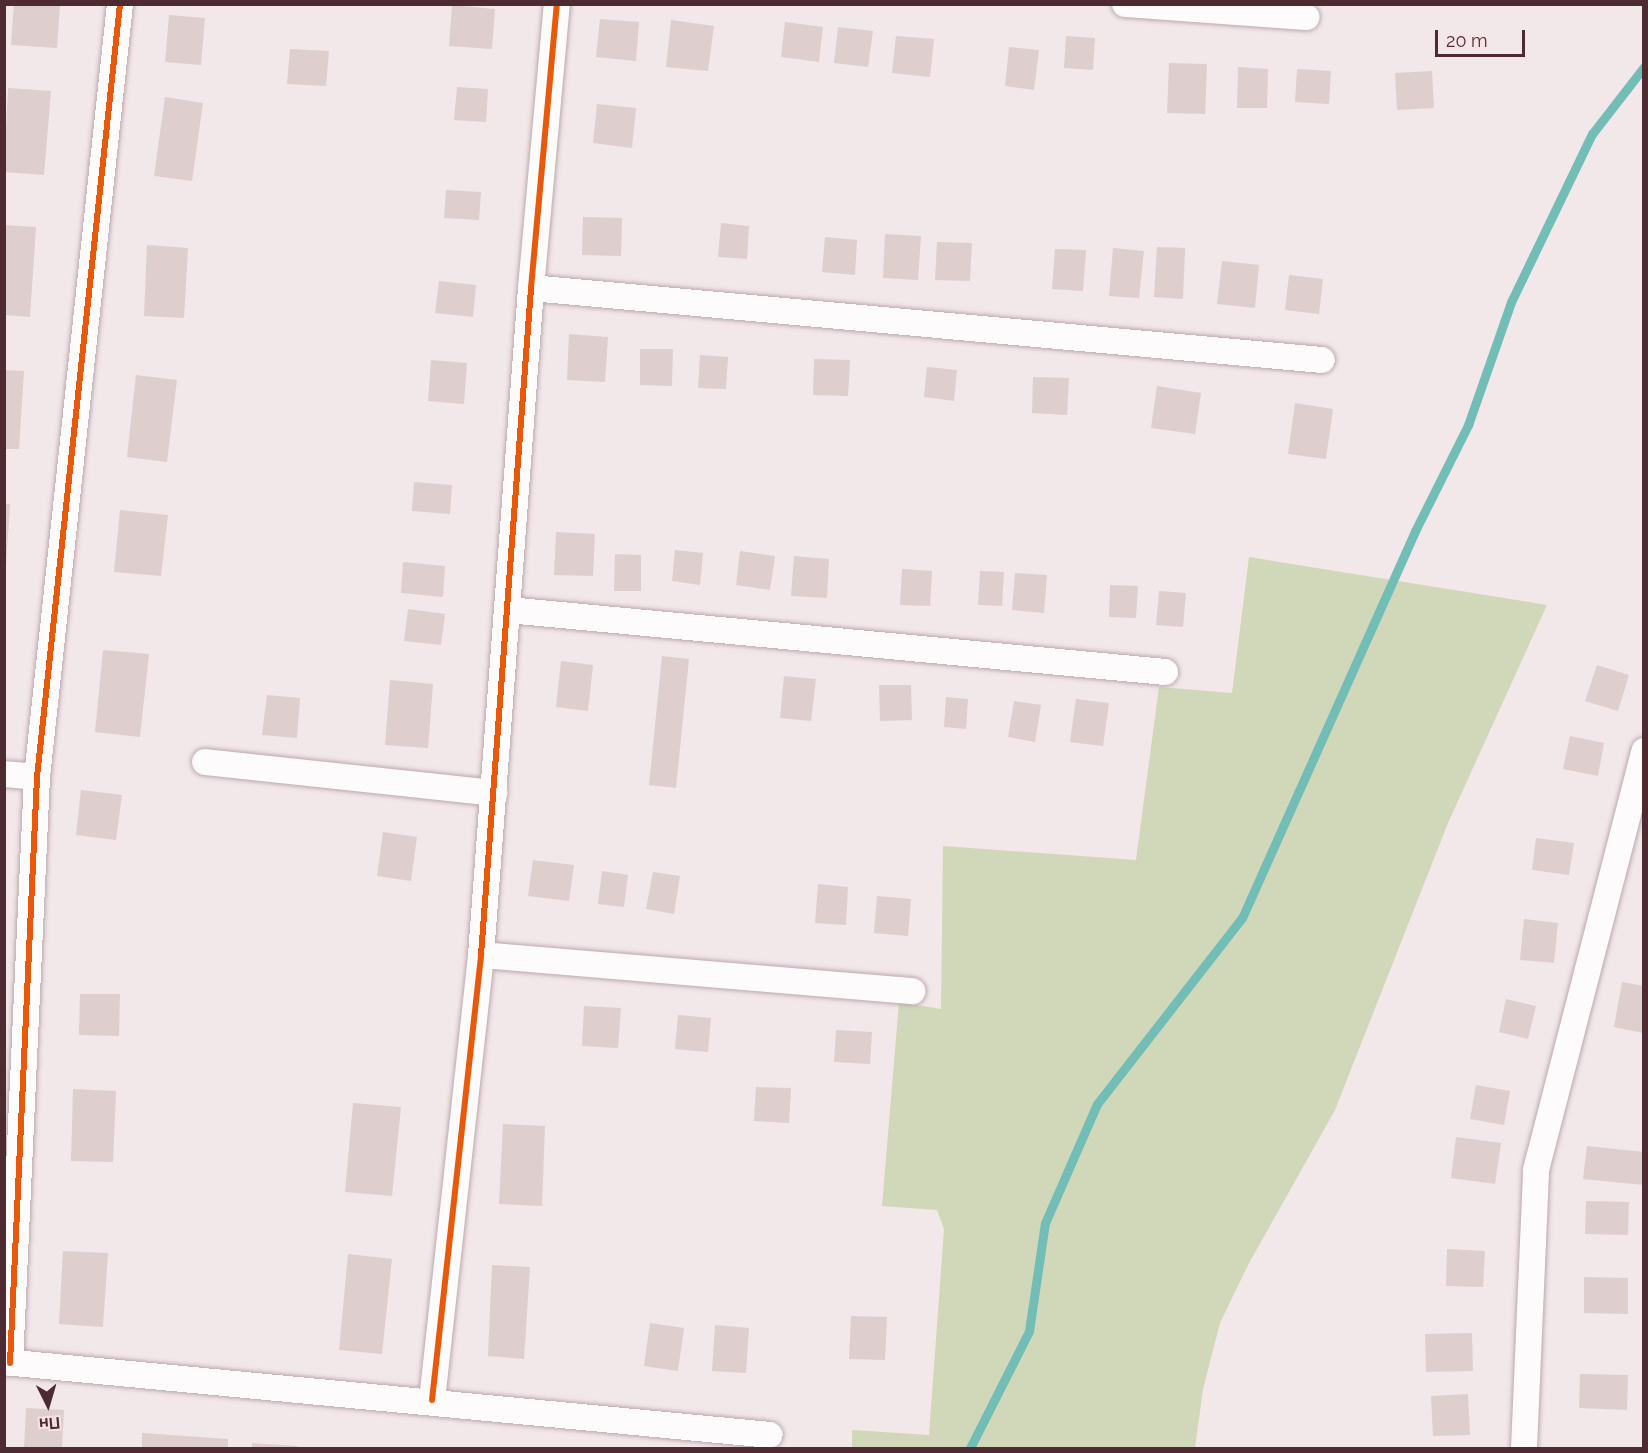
<!DOCTYPE html>
<meta charset="utf-8">
<style>
body{margin:0}
#map{position:relative;width:1648px;height:1453px;overflow:hidden;background:#f2e7e9;font-family:Raleway,sans-serif}
div>[style]{position:absolute}
.green>*{inset:0;background:#d0d8b9}
.stream>*{height:9px;margin:-4.5px;padding:0 4.5px;transform-origin:4.5px;border-radius:4.5px;background:#72beb7}
.building>*{inset:0;background:#dfcece}
.roads{filter:drop-shadow(0 0 2px #bda8ad) drop-shadow(0 0 2px #bda8ad)}
.street>*{height:26px;margin:-13px;padding:0 13px;transform-origin:13px;border-radius:13px;background:#fdfbfc}
.cycleway>*{height:6px;margin:-3px;padding:0 3px;transform-origin:3px;border-radius:3px;background:#e8590c}
span{translate:-50% -50%;white-space:nowrap;text-align:center;line-height:1.15;-webkit-text-stroke:5px #f6e3e6;paint-order:stroke}
.frame{position:absolute;inset:0;border:6px solid #4e2b33;pointer-events:none}
.north{position:absolute;left:18px;top:1375px;width:60px;height:60px;-webkit-text-stroke:4px #f6e3e6;paint-order:stroke;rotate:175deg;font-size:16px;font-weight:700;line-height:24px;text-align:center;color:#4e2b33}
.north::after{content:'';display:block;margin:auto;width:21px;height:27px;background:#4e2b33;clip-path:polygon(50% 0,100% 100%,50% 72%,0 100%)}
.scale{position:absolute;left:1435px;top:30px;width:90px;height:27px;box-sizing:border-box;border:3px solid #4e2b33;border-top:0;padding-left:8px;font-size:18px;line-height:21px;white-space:nowrap;color:#4e2b33;-webkit-text-stroke:4px #f6e3e6;paint-order:stroke}
</style>
<div id="map">
<div class="green">
<i style="clip-path:polygon(1249px 557px,1547px 605px,1448px 823px,1335px 1110px,1248px 1265px,1220px 1323px,1203px 1389px,1195px 1448px,852px 1448px,852px 1430px,929px 1435px,944px 1229px,937px 1210px,882px 1206px,899px 1002px,941px 1009px,943px 846px,1136px 860px,1159px 687px,1232px 693px)"></i>
</div>
<div class="stream">
<i style="left:970px;top:1448px;width:131px;rotate:-63.2deg"></i>
<i style="left:1029px;top:1331px;width:109px;rotate:-81.6deg"></i>
<i style="left:1045px;top:1223px;width:130px;rotate:-66.4deg"></i>
<i style="left:1097px;top:1104px;width:236px;rotate:-52.1deg"></i>
<i style="left:1242px;top:918px;width:424px;rotate:-65.9deg"></i>
<i style="left:1415px;top:531px;width:119px;rotate:-63.4deg"></i>
<i style="left:1468px;top:425px;width:130px;rotate:-70.7deg"></i>
<i style="left:1511px;top:302px;width:187px;rotate:-64.3deg"></i>
<i style="left:1592px;top:134px;width:85px;rotate:-52.2deg"></i>
</div>
<div class="building">
<i style="clip-path:polygon(14px 4px,60px 4px,57px 48px,11px 45px)"></i>
<i style="clip-path:polygon(452px 5px,495px 9px,492px 49px,449px 46px)"></i>
<i style="clip-path:polygon(169px 15px,205px 18px,201px 65px,165px 62px)"></i>
<i style="clip-path:polygon(600px 19px,639px 22px,636px 61px,596px 57px)"></i>
<i style="clip-path:polygon(671px 20px,714px 26px,708px 71px,666px 67px)"></i>
<i style="clip-path:polygon(785px 22px,823px 27px,819px 62px,781px 57px)"></i>
<i style="clip-path:polygon(838px 27px,873px 31px,868px 67px,834px 63px)"></i>
<i style="clip-path:polygon(896px 36px,934px 39px,930px 77px,892px 73px)"></i>
<i style="clip-path:polygon(1066px 36px,1095px 38px,1093px 70px,1064px 68px)"></i>
<i style="clip-path:polygon(1009px 47px,1039px 50px,1034px 90px,1005px 86px)"></i>
<i style="clip-path:polygon(290px 49px,329px 51px,326px 86px,287px 84px)"></i>
<i style="clip-path:polygon(1169px 63px,1207px 64px,1205px 114px,1167px 113px)"></i>
<i style="clip-path:polygon(1238px 67px,1268px 69px,1267px 108px,1237px 108px)"></i>
<i style="clip-path:polygon(1297px 69px,1331px 71px,1329px 104px,1295px 102px)"></i>
<i style="clip-path:polygon(1432px 71px,1434px 108px,1397px 110px,1395px 73px)"></i>
<i style="clip-path:polygon(457px 87px,488px 89px,486px 122px,454px 120px)"></i>
<i style="clip-path:polygon(8px 88px,51px 91px,44px 175px,4px 172px)"></i>
<i style="clip-path:polygon(165px 97px,203px 103px,192px 181px,154px 176px)"></i>
<i style="clip-path:polygon(597px 104px,636px 108px,632px 148px,593px 143px)"></i>
<i style="clip-path:polygon(446px 190px,481px 192px,479px 220px,444px 218px)"></i>
<i style="clip-path:polygon(583px 217px,622px 218px,621px 256px,582px 255px)"></i>
<i style="clip-path:polygon(721px 223px,749px 226px,747px 259px,718px 257px)"></i>
<i style="clip-path:polygon(4px 225px,36px 227px,30px 317px,4px 315px)"></i>
<i style="clip-path:polygon(885px 234px,921px 236px,918px 280px,883px 278px)"></i>
<i style="clip-path:polygon(825px 237px,857px 240px,855px 275px,822px 272px)"></i>
<i style="clip-path:polygon(937px 242px,972px 243px,970px 281px,935px 280px)"></i>
<i style="clip-path:polygon(147px 245px,188px 248px,184px 318px,144px 316px)"></i>
<i style="clip-path:polygon(1157px 247px,1185px 248px,1183px 299px,1154px 297px)"></i>
<i style="clip-path:polygon(1113px 248px,1144px 251px,1139px 298px,1109px 296px)"></i>
<i style="clip-path:polygon(1055px 249px,1086px 250px,1083px 291px,1052px 289px)"></i>
<i style="clip-path:polygon(1222px 261px,1259px 265px,1255px 308px,1217px 304px)"></i>
<i style="clip-path:polygon(1289px 275px,1323px 279px,1319px 314px,1285px 310px)"></i>
<i style="clip-path:polygon(439px 281px,476px 285px,473px 317px,435px 313px)"></i>
<i style="clip-path:polygon(569px 334px,608px 337px,605px 382px,567px 380px)"></i>
<i style="clip-path:polygon(640px 349px,673px 349px,672px 386px,640px 385px)"></i>
<i style="clip-path:polygon(700px 355px,728px 357px,726px 389px,698px 388px)"></i>
<i style="clip-path:polygon(814px 359px,850px 360px,848px 396px,813px 395px)"></i>
<i style="clip-path:polygon(431px 360px,467px 363px,464px 404px,428px 401px)"></i>
<i style="clip-path:polygon(927px 367px,957px 370px,954px 401px,924px 397px)"></i>
<i style="clip-path:polygon(4px 370px,24px 371px,19px 449px,4px 449px)"></i>
<i style="clip-path:polygon(136px 375px,177px 380px,167px 462px,127px 457px)"></i>
<i style="clip-path:polygon(1033px 377px,1069px 378px,1067px 415px,1032px 413px)"></i>
<i style="clip-path:polygon(1157px 386px,1201px 393px,1195px 434px,1151px 428px)"></i>
<i style="clip-path:polygon(1295px 403px,1333px 409px,1326px 459px,1288px 454px)"></i>
<i style="clip-path:polygon(414px 482px,452px 485px,450px 514px,412px 511px)"></i>
<i style="clip-path:polygon(4px 504px,10px 504px,6px 567px,4px 567px)"></i>
<i style="clip-path:polygon(120px 510px,168px 515px,161px 576px,114px 572px)"></i>
<i style="clip-path:polygon(556px 532px,595px 534px,593px 576px,554px 575px)"></i>
<i style="clip-path:polygon(675px 550px,703px 553px,700px 585px,672px 581px)"></i>
<i style="clip-path:polygon(740px 551px,775px 556px,770px 590px,736px 585px)"></i>
<i style="clip-path:polygon(615px 554px,641px 555px,641px 591px,614px 591px)"></i>
<i style="clip-path:polygon(794px 556px,829px 559px,827px 598px,791px 596px)"></i>
<i style="clip-path:polygon(403px 562px,445px 566px,443px 597px,401px 593px)"></i>
<i style="clip-path:polygon(902px 569px,932px 571px,930px 606px,900px 605px)"></i>
<i style="clip-path:polygon(980px 571px,1004px 572px,1002px 606px,978px 605px)"></i>
<i style="clip-path:polygon(1015px 573px,1047px 575px,1044px 613px,1012px 610px)"></i>
<i style="clip-path:polygon(1110px 585px,1138px 586px,1136px 618px,1109px 617px)"></i>
<i style="clip-path:polygon(1159px 591px,1186px 593px,1183px 627px,1156px 625px)"></i>
<i style="clip-path:polygon(408px 609px,445px 614px,441px 645px,404px 641px)"></i>
<i style="clip-path:polygon(103px 650px,149px 654px,140px 737px,95px 732px)"></i>
<i style="clip-path:polygon(662px 656px,689px 659px,676px 788px,649px 785px)"></i>
<i style="clip-path:polygon(561px 661px,593px 665px,588px 711px,556px 707px)"></i>
<i style="clip-path:polygon(1597px 665px,1629px 675px,1618px 711px,1585px 701px)"></i>
<i style="clip-path:polygon(784px 676px,816px 679px,811px 721px,780px 718px)"></i>
<i style="clip-path:polygon(390px 680px,433px 684px,428px 748px,385px 745px)"></i>
<i style="clip-path:polygon(879px 685px,911px 685px,912px 720px,880px 721px)"></i>
<i style="clip-path:polygon(267px 695px,300px 698px,297px 738px,262px 735px)"></i>
<i style="clip-path:polygon(946px 697px,968px 699px,966px 729px,944px 727px)"></i>
<i style="clip-path:polygon(1076px 699px,1109px 703px,1103px 746px,1070px 742px)"></i>
<i style="clip-path:polygon(1014px 701px,1041px 705px,1035px 742px,1008px 737px)"></i>
<i style="clip-path:polygon(1570px 736px,1604px 743px,1598px 776px,1563px 769px)"></i>
<i style="clip-path:polygon(81px 790px,122px 795px,116px 840px,76px 835px)"></i>
<i style="clip-path:polygon(383px 832px,417px 837px,411px 881px,377px 876px)"></i>
<i style="clip-path:polygon(1536px 838px,1574px 843px,1569px 875px,1532px 870px)"></i>
<i style="clip-path:polygon(533px 860px,574px 865px,569px 901px,528px 896px)"></i>
<i style="clip-path:polygon(602px 871px,628px 875px,624px 907px,598px 904px)"></i>
<i style="clip-path:polygon(653px 872px,680px 876px,674px 914px,646px 909px)"></i>
<i style="clip-path:polygon(818px 884px,848px 887px,846px 925px,815px 923px)"></i>
<i style="clip-path:polygon(877px 896px,911px 899px,908px 936px,874px 933px)"></i>
<i style="clip-path:polygon(1524px 919px,1558px 923px,1554px 963px,1520px 960px)"></i>
<i style="clip-path:polygon(1622px 982px,1644px 986px,1643px 1033px,1614px 1027px)"></i>
<i style="clip-path:polygon(80px 994px,120px 994px,119px 1036px,79px 1035px)"></i>
<i style="clip-path:polygon(1506px 999px,1536px 1006px,1528px 1039px,1499px 1032px)"></i>
<i style="clip-path:polygon(584px 1006px,621px 1008px,618px 1048px,582px 1046px)"></i>
<i style="clip-path:polygon(678px 1015px,711px 1018px,708px 1052px,675px 1049px)"></i>
<i style="clip-path:polygon(836px 1030px,872px 1032px,870px 1064px,834px 1062px)"></i>
<i style="clip-path:polygon(1476px 1085px,1510px 1091px,1504px 1125px,1470px 1119px)"></i>
<i style="clip-path:polygon(756px 1087px,791px 1088px,789px 1123px,754px 1121px)"></i>
<i style="clip-path:polygon(73px 1089px,116px 1091px,113px 1162px,71px 1161px)"></i>
<i style="clip-path:polygon(353px 1103px,401px 1107px,392px 1196px,345px 1192px)"></i>
<i style="clip-path:polygon(503px 1124px,545px 1126px,542px 1206px,499px 1204px)"></i>
<i style="clip-path:polygon(1456px 1137px,1501px 1143px,1495px 1184px,1451px 1178px)"></i>
<i style="clip-path:polygon(1587px 1146px,1644px 1152px,1644px 1185px,1583px 1179px)"></i>
<i style="clip-path:polygon(1586px 1201px,1629px 1202px,1628px 1235px,1585px 1234px)"></i>
<i style="clip-path:polygon(1447px 1249px,1485px 1251px,1483px 1287px,1446px 1286px)"></i>
<i style="clip-path:polygon(63px 1251px,108px 1253px,103px 1327px,59px 1324px)"></i>
<i style="clip-path:polygon(348px 1254px,392px 1259px,382px 1354px,339px 1350px)"></i>
<i style="clip-path:polygon(492px 1265px,530px 1267px,524px 1359px,488px 1356px)"></i>
<i style="clip-path:polygon(1584px 1277px,1628px 1278px,1628px 1314px,1584px 1313px)"></i>
<i style="clip-path:polygon(851px 1316px,887px 1317px,885px 1360px,849px 1359px)"></i>
<i style="clip-path:polygon(650px 1323px,684px 1328px,678px 1371px,644px 1366px)"></i>
<i style="clip-path:polygon(715px 1325px,749px 1328px,746px 1373px,712px 1371px)"></i>
<i style="clip-path:polygon(1472px 1333px,1473px 1371px,1426px 1372px,1425px 1334px)"></i>
<i style="clip-path:polygon(1580px 1374px,1628px 1375px,1627px 1410px,1579px 1408px)"></i>
<i style="clip-path:polygon(1468px 1394px,1470px 1435px,1433px 1436px,1431px 1396px)"></i>
<i style="clip-path:polygon(26px 1408px,64px 1410px,62px 1448px,24px 1448px)"></i>
<i style="clip-path:polygon(142px 1433px,228px 1439px,228px 1448px,142px 1448px)"></i>
<i style="clip-path:polygon(252px 1443px,298px 1446px,297px 1448px,252px 1448px)"></i>
</div>
<div class="roads">
<div class="street">
<i style="left:1125px;top:4px;width:182px;rotate:4.1deg"></i>
<i style="left:531px;top:288px;width:794px;rotate:5.2deg"></i>
<i style="left:508px;top:610px;width:660px;rotate:5.39deg"></i>
<i style="left:205px;top:762px;width:291px;rotate:6.1deg"></i>
<i style="left:4px;top:774px;width:33px;rotate:5deg"></i>
<i style="left:481px;top:955px;width:433px;rotate:4.8deg"></i>
<i style="left:4px;top:1362px;width:769px;rotate:5.44deg"></i>
<i style="left:10px;top:1363px;width:587px;rotate:-87.36deg"></i>
<i style="left:37px;top:777px;width:777px;rotate:-83.87deg"></i>
<i style="left:432px;top:1400px;width:448px;rotate:-83.7deg"></i>
<i style="left:481px;top:955px;width:669px;rotate:-85.71deg"></i>
<i style="left:531px;top:288px;width:285px;rotate:-84.8deg"></i>
<i style="left:1524px;top:1448px;width:278px;rotate:-87.5deg"></i>
<i style="left:1536px;top:1170px;width:433px;rotate:-75.5deg"></i>
</div>
</div>
<div class="cycleway">
<i style="left:10px;top:1363px;width:587px;rotate:-87.36deg"></i>
<i style="left:37px;top:777px;width:777px;rotate:-83.87deg"></i>
<i style="left:432px;top:1400px;width:448px;rotate:-83.7deg"></i>
<i style="left:481px;top:955px;width:669px;rotate:-85.71deg"></i>
<i style="left:531px;top:288px;width:285px;rotate:-84.8deg"></i>
</div>
<div class="frame"></div>
<div class="north">Пн</div>
<div class="scale">20 m</div>
</div>
